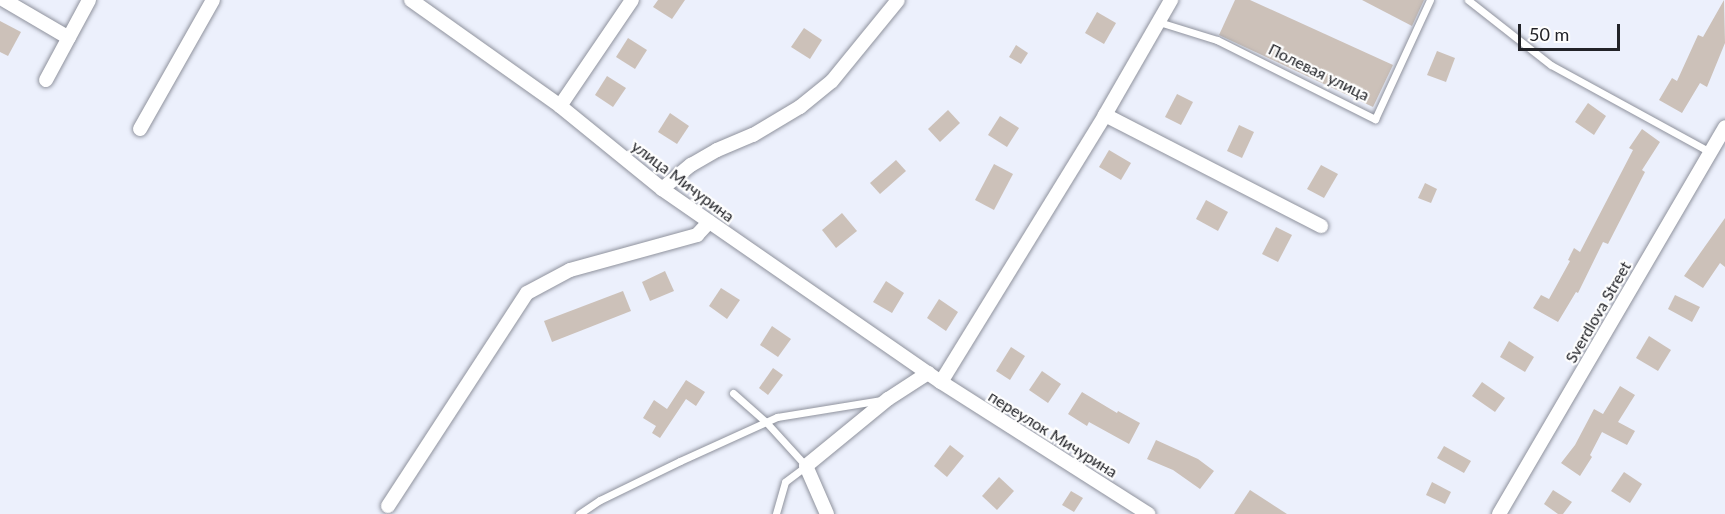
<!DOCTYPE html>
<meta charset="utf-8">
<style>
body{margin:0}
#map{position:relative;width:1725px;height:514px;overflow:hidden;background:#ecf0fc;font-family:Lato,sans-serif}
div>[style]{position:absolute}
.building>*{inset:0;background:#ccc1b9}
.roads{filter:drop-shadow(0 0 2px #8f929d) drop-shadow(0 0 2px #8f929d)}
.lane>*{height:7px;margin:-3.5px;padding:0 3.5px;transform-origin:3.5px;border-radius:3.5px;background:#fff}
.street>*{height:14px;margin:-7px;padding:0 7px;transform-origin:7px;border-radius:7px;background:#fff}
span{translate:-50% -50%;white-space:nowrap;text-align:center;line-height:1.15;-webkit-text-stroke:4.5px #fefefe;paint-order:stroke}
.street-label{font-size:16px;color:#222328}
.scale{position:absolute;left:1518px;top:24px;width:102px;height:27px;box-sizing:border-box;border:3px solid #222328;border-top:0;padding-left:8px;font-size:18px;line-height:21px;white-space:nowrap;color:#222328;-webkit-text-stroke:4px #fefefe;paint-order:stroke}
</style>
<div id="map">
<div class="building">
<i style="clip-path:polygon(658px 0,685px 0,672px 19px,653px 7px)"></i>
<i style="clip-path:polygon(1235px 0,1250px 0,1393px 65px,1373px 107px,1219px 35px)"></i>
<i style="clip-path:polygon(1362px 0,1424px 0,1412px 26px)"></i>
<i style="clip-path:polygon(1724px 0,1725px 43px,1707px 87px,1700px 83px,1682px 113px,1659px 100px,1672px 78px,1677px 81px,1698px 35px,1703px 37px)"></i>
<i style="clip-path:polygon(1097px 12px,1116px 23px,1104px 44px,1085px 33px)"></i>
<i style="clip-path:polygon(0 21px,21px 32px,8px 56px,0 52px)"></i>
<i style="clip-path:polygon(804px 28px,822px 40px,810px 59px,791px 47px)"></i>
<i style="clip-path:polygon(628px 38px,647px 50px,635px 69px,616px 57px)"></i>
<i style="clip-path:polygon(1016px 45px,1028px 53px,1021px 64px,1009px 57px)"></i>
<i style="clip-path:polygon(1437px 51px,1455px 58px,1446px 82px,1427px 75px)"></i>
<i style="clip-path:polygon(607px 76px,626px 88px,613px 107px,595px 95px)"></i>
<i style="clip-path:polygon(1177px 94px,1193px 102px,1181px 125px,1165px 117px)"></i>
<i style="clip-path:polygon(1588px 103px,1606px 116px,1594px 135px,1575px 122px)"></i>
<i style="clip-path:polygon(948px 110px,960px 123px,940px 142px,928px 129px)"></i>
<i style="clip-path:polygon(670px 113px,689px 126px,677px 144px,658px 132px)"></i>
<i style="clip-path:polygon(1000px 116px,1019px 128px,1007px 147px,988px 135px)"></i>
<i style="clip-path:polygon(1239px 125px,1254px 132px,1242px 158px,1227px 151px)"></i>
<i style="clip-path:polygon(1642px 129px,1660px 142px,1642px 170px,1645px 172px,1608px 244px,1603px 242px,1578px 293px,1576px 292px,1558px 322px,1533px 308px,1541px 295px,1549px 299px,1570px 261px,1568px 260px,1574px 248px,1580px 252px,1633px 150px,1629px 148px)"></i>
<i style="clip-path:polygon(1109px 150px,1131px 163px,1121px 180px,1099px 167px)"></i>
<i style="clip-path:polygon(896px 160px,906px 171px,880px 194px,870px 183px)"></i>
<i style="clip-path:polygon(994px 164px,1013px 174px,994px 210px,975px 200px)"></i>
<i style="clip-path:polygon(1321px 165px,1338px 174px,1324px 198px,1307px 189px)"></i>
<i style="clip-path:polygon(1425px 183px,1437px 189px,1431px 203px,1418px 198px)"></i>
<i style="clip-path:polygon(1206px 200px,1228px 212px,1218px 231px,1196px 219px)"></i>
<i style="clip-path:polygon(842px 213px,857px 231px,836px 248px,822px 230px)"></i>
<i style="clip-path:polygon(1725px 218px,1725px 267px,1720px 263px,1703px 288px,1684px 276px)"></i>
<i style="clip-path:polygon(1276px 227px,1292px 235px,1278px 262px,1262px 254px)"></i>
<i style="clip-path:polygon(665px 271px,674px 291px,650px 301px,642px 282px)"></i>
<i style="clip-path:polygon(886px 281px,904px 293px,892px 313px,873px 302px)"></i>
<i style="clip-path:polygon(721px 288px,740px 300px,727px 319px,709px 306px)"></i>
<i style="clip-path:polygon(623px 291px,631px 311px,552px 342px,544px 321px)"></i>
<i style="clip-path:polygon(1675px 295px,1700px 307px,1692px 322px,1668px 309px)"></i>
<i style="clip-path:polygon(939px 299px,958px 312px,946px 331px,927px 318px)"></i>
<i style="clip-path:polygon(772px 326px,791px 339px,778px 357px,760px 345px)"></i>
<i style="clip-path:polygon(1649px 336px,1671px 350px,1658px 371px,1636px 358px)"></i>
<i style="clip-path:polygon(1509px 341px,1534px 357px,1525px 372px,1500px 357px)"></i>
<i style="clip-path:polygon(1011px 347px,1025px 356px,1010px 380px,996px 371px)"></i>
<i style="clip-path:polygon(773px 368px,783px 375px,768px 395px,759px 388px)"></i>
<i style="clip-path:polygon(1042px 371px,1061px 384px,1048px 403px,1029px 390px)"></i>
<i style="clip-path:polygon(686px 380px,705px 392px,696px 406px,686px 399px,660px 438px,652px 433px,656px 426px,643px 418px,654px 400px,667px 409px)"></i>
<i style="clip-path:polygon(1482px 382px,1505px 398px,1495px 412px,1472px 396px)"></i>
<i style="clip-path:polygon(1620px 386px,1635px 395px,1618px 422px,1635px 431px,1627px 445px,1602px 432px,1590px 455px,1592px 457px,1580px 476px,1561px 463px,1575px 445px,1594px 409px,1603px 414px)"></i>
<i style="clip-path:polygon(1082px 392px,1117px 413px,1118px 411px,1140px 423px,1129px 444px,1089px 422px,1087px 426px,1068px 414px)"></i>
<i style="clip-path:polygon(1156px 440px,1198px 459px,1214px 471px,1200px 489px,1173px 470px,1147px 459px)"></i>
<i style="clip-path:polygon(950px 445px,964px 456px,947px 477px,934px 466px)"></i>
<i style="clip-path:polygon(1444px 446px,1471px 461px,1464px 473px,1437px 458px)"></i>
<i style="clip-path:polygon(1624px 472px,1642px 484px,1630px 503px,1611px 491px)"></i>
<i style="clip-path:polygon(999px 477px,1014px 491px,997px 510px,982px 496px)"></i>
<i style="clip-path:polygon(1432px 482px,1451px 492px,1445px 504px,1426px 495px)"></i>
<i style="clip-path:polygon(1250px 490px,1287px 514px,1234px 514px)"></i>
<i style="clip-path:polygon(1553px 490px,1572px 502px,1563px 514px,1558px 514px,1544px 504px)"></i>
<i style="clip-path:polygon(1071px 491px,1083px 498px,1074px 512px,1062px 505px)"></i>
</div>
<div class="roads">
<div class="lane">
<i style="left:1468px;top:0;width:105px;rotate:38.1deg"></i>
<i style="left:1551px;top:65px;width:181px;rotate:28.7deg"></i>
<i style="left:1159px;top:22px;width:61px;rotate:17.2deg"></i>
<i style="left:1217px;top:40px;width:177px;rotate:26.6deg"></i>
<i style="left:1375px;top:119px;width:131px;rotate:-65.2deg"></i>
<i style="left:733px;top:393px;width:44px;rotate:41.3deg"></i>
<i style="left:766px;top:422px;width:59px;rotate:47.7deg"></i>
<i style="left:806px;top:466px;width:26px;rotate:143deg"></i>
<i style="left:785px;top:482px;width:33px;rotate:106deg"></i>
<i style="left:579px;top:514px;width:25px;rotate:-34deg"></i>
<i style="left:600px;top:500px;width:89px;rotate:-26deg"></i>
<i style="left:680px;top:461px;width:107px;rotate:-24.4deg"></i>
<i style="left:777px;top:417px;width:106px;rotate:-9.2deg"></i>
</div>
<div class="street">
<i style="left:4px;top:0;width:75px;rotate:30.3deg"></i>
<i style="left:411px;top:0;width:183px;rotate:35.4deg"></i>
<i style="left:560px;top:106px;width:132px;rotate:39.1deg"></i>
<i style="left:662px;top:189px;width:339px;rotate:34.7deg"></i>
<i style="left:941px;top:382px;width:246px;rotate:32.5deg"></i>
<i style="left:46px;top:80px;width:91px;rotate:-61.7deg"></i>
<i style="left:560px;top:106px;width:128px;rotate:-55.8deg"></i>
<i style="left:1105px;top:115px;width:243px;rotate:27.2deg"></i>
<i style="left:140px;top:129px;width:148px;rotate:-60.5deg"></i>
<i style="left:662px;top:189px;width:38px;rotate:-40deg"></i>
<i style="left:691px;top:165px;width:30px;rotate:-30deg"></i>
<i style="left:717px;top:150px;width:39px;rotate:-23deg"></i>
<i style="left:753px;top:135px;width:55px;rotate:-30.8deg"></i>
<i style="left:800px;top:107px;width:41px;rotate:-39.1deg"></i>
<i style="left:832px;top:81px;width:104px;rotate:-50.8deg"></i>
<i style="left:941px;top:382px;width:313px;rotate:-58.4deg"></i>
<i style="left:1105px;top:115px;width:133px;rotate:-60.1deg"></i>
<i style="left:388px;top:506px;width:254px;rotate:-56.9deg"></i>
<i style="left:527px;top:293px;width:49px;rotate:-28.1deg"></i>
<i style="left:570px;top:270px;width:132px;rotate:-15.4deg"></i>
<i style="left:697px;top:235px;width:18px;rotate:-47deg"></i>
<i style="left:827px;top:514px;width:52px;rotate:-113.6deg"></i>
<i style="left:806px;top:466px;width:106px;rotate:-39.3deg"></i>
<i style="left:888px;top:399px;width:48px;rotate:-33deg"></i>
<i style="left:1499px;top:514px;width:448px;rotate:-59.7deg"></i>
</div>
</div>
<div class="street-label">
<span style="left:1319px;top:72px;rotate:26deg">Полевая улица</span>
<span style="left:683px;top:181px;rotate:37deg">улица Мичурина</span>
<span style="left:1598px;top:312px;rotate:-60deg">Sverdlova Street</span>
<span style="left:1053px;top:434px;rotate:32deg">переулок Мичурина</span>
</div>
<div class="scale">50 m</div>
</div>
